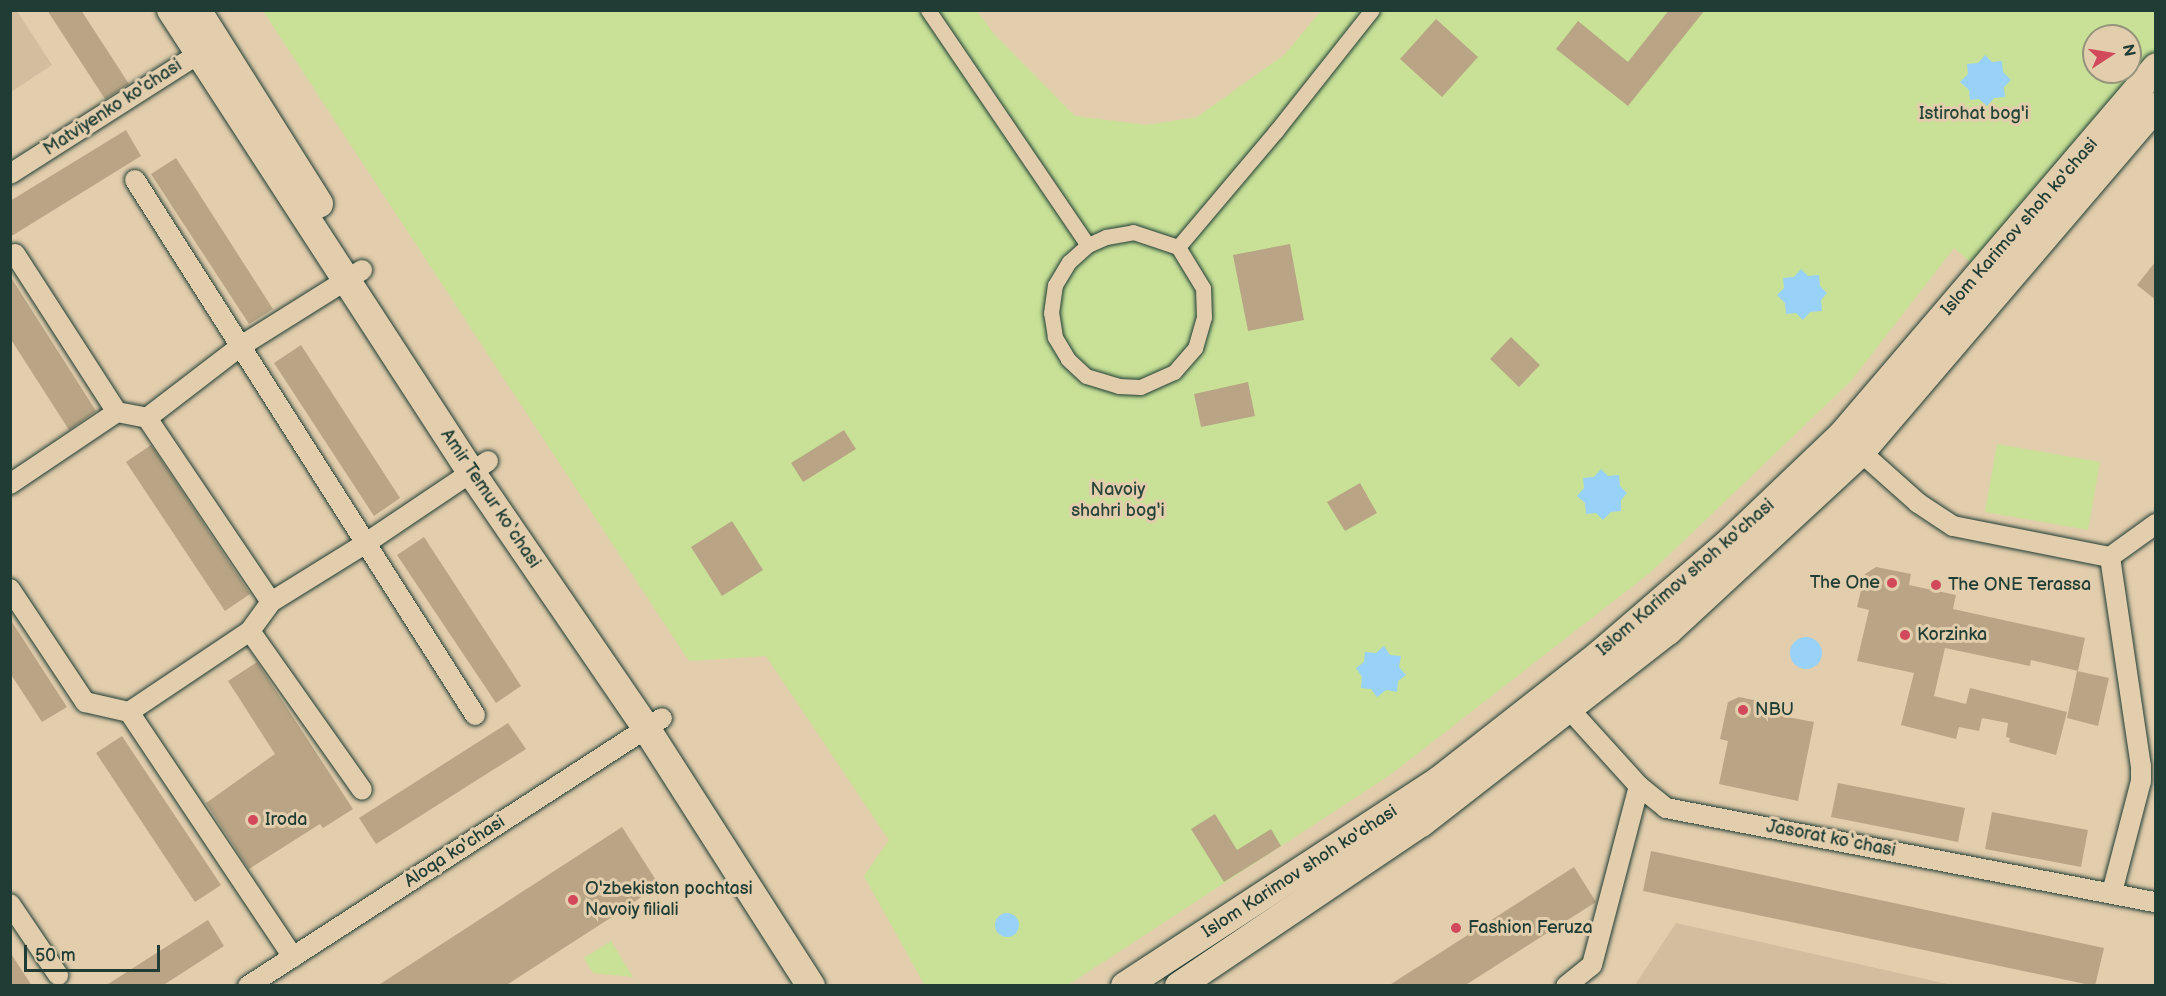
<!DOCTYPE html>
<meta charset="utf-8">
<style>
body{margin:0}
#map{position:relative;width:2166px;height:996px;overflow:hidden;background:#e2cdac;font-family:"Balsamiq Sans",sans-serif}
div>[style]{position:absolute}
.built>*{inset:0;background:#d2be9e}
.green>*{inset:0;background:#c8e197}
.water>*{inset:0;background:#99d2f9}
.round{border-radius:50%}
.building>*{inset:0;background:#b9a585}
.roads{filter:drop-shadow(0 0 2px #1f3d34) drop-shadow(0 0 2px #1f3d34)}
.pedestrian>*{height:15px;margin:-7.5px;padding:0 7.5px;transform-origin:7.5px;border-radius:7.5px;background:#e2cdac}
.minor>*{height:20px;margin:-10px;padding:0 10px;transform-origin:10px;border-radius:10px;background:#e2cdac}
.secondary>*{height:28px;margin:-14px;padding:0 14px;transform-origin:14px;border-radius:14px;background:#e2cdac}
.dots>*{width:16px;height:16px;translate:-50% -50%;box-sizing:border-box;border:3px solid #e2cdac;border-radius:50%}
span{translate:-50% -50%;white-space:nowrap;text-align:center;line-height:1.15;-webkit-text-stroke:6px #e2cdac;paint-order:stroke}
.street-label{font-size:18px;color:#1f3d34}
.park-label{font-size:18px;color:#274539}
.poi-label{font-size:18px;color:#1f3d34}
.right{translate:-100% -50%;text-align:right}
.left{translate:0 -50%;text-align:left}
.frame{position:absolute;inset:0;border:12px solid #1f3d34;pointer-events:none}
.north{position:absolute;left:2082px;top:24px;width:60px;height:60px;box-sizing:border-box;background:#e2cdac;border:2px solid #94937c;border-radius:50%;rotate:78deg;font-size:16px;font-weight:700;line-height:24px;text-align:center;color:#1f3d34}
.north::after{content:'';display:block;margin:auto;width:21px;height:27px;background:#d1495b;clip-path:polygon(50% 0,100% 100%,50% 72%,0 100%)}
.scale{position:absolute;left:24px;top:945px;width:136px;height:27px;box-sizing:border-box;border:3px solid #1f3d34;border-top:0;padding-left:8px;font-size:18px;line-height:21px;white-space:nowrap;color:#1f3d34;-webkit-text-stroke:4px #e2cdac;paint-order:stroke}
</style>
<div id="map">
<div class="built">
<i style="clip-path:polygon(11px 10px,17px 11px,52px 65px,11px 92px)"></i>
<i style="clip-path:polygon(1676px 923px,1952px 985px,1635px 985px)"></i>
</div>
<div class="green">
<i style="clip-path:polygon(evenodd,263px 11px,977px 11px,994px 34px,1075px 116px,1147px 125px,1197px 117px,1284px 55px,1321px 11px,2155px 11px,2156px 59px,1978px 269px,1954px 248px,1851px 381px,1651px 572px,1390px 775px,1068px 985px,925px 986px,864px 876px,889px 840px,766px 656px,689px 661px,263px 11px,2094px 36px,2130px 36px,2130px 72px,2094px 72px,2094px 36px)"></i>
<i style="clip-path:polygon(1997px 444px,2100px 462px,2088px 530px,1985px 512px)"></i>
<i style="clip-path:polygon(611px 941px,633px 977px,593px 973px,584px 958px)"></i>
</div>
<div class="water">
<i style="clip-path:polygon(1985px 55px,1992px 62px,2002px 61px,2003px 72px,2011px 80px,2004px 87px,2005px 97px,1994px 98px,1987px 106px,1979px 99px,1970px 100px,1969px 90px,1960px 82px,1968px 74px,1967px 64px,1978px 63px)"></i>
<i style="clip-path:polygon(1801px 269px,1808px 276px,1819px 275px,1820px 286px,1827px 293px,1821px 300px,1822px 311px,1810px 312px,1803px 320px,1796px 313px,1786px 314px,1785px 303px,1777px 295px,1784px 288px,1783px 278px,1794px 277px)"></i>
<i style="clip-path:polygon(1601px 469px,1608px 476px,1619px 475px,1620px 486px,1627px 493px,1621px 500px,1621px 511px,1611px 512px,1603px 520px,1596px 513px,1586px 514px,1585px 503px,1577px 496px,1584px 488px,1583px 478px,1594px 477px)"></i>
<i class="round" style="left:1790px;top:637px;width:32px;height:32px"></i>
<i style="clip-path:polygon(1384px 646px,1390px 655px,1401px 656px,1399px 667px,1406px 675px,1398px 681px,1397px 692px,1386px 690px,1377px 697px,1371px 689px,1361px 688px,1362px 677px,1356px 668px,1364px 662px,1365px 652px,1376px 653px)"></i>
<i class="round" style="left:995px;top:913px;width:24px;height:24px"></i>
</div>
<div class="building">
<i style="clip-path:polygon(47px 10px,81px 10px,129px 84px,105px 99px)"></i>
<i style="clip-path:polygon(1669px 10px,1705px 10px,1628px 106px,1556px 49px,1578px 21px,1628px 62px)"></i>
<i style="clip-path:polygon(1436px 19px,1478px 57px,1442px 97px,1400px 59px)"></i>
<i style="clip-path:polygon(126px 130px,141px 156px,10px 237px,10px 201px)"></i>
<i style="clip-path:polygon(176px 158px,273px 309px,249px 324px,151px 174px)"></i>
<i style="clip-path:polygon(1290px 244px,1304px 320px,1248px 331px,1233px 255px)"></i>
<i style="clip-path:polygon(2156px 261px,2156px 300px,2137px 285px)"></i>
<i style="clip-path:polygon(10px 276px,96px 411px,69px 430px,10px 338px)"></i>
<i style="clip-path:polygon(1511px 337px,1540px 365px,1519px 387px,1490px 359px)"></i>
<i style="clip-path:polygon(301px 345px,400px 498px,374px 516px,274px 363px)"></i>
<i style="clip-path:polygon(1248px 382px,1255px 416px,1201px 427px,1194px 394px)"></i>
<i style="clip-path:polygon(844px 430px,856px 449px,803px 482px,791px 463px)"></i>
<i style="clip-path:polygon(151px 445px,250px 594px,225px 611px,126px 462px)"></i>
<i style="clip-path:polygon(1360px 483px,1377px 513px,1345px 531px,1327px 502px)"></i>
<i style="clip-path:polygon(732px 521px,763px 570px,722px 596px,691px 547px)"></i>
<i style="clip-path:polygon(424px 537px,521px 686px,496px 703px,397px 555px)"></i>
<i style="clip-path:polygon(1876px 567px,1911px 574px,1909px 585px,1956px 595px,1953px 609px,2085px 638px,2078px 671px,2031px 660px,2030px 666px,1945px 648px,1934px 696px,1966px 704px,1970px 688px,2067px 712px,2056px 755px,2009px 742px,2010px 738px,2006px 737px,2008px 723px,1982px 718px,1979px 731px,1959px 727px,1956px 739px,1901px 725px,1914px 673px,1857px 661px,1869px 610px,1857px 607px,1865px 574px)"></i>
<i style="clip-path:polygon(10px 619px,67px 707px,42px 722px,10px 673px)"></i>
<i style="clip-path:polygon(257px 662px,353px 809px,323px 828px,320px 824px,249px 869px,206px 803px,275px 754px,228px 681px)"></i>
<i style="clip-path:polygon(2077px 671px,2109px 678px,2098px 726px,2067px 718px)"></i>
<i style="clip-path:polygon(1739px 697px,1768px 703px,1766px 713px,1814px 722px,1798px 801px,1719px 784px,1728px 741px,1720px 739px,1728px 702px)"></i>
<i style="clip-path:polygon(508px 723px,526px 749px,376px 844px,359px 818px)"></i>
<i style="clip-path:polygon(122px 736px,221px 885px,195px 902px,96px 753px)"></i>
<i style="clip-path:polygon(1838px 783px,1965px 808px,1958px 842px,1831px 817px)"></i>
<i style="clip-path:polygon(1992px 812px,2088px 830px,2081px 867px,1985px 849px)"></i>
<i style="clip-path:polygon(1215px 814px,1237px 850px,1271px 829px,1281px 846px,1224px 882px,1191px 829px)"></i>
<i style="clip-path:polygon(622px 827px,659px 885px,615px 915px,505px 986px,377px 986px)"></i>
<i style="clip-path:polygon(1651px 851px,2104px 948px,2095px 986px,1643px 891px)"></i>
<i style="clip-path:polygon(1574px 867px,1596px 902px,1464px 986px,1388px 986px)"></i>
<i style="clip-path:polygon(208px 920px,224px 946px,162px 986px,105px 986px)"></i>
<i style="clip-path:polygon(10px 952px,32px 986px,10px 986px)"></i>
</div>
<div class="roads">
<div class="pedestrian">
<i style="left:928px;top:10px;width:284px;rotate:55.8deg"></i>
<i style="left:1133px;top:232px;width:47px;rotate:18.4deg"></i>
<i style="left:1178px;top:247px;width:48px;rotate:58.6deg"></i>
<i style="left:1203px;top:288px;width:29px;rotate:88deg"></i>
<i style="left:1204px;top:317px;width:32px;rotate:106deg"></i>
<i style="left:1195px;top:348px;width:32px;rotate:131deg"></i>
<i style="left:1174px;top:372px;width:37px;rotate:156deg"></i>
<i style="left:1140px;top:387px;width:21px;rotate:-177deg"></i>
<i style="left:1119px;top:386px;width:34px;rotate:-163deg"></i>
<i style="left:1086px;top:376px;width:25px;rotate:-137deg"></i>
<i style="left:1068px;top:359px;width:26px;rotate:-121deg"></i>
<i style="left:1055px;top:337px;width:24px;rotate:-99deg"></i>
<i style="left:1051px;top:313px;width:28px;rotate:-82deg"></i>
<i style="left:1055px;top:285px;width:27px;rotate:-59deg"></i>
<i style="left:1069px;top:262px;width:25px;rotate:-42deg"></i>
<i style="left:1088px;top:245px;width:20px;rotate:-24deg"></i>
<i style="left:1106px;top:237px;width:27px;rotate:-10deg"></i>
<i style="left:1178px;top:247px;width:152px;rotate:-49.8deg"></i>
<i style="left:1276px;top:131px;width:154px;rotate:-51.6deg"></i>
</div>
<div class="minor">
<i style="left:10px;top:174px;width:236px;rotate:-32.5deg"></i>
<i style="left:135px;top:180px;width:634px;rotate:57.56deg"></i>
<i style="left:15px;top:254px;width:188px;rotate:57.2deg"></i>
<i style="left:117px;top:412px;width:31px;rotate:11deg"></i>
<i style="left:147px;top:418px;width:222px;rotate:56deg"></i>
<i style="left:271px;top:602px;width:36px;rotate:126deg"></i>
<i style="left:250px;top:631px;width:194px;rotate:54.8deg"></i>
<i style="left:147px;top:418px;width:118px;rotate:-37.5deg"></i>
<i style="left:241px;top:346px;width:143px;rotate:-32.1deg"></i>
<i style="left:1853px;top:445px;width:87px;rotate:41.7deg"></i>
<i style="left:1918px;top:503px;width:42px;rotate:33.3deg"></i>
<i style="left:1953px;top:526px;width:160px;rotate:11.2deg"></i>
<i style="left:2110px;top:557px;width:57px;rotate:-35.7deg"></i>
<i style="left:10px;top:484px;width:129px;rotate:-33.9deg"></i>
<i style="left:2110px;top:557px;width:211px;rotate:81.6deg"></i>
<i style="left:2141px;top:766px;width:15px;rotate:90deg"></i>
<i style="left:2141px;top:781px;width:115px;rotate:104.6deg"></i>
<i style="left:10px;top:589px;width:136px;rotate:56.4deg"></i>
<i style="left:85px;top:702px;width:45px;rotate:12.8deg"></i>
<i style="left:129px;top:712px;width:295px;rotate:56.2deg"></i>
<i style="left:271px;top:602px;width:112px;rotate:-31.8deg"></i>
<i style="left:366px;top:543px;width:147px;rotate:-33.9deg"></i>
<i style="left:1561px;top:700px;width:116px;rotate:47.8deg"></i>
<i style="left:1639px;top:786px;width:35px;rotate:39deg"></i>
<i style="left:1666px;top:808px;width:499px;rotate:10.9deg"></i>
<i style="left:129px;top:712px;width:146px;rotate:-33.8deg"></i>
<i style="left:10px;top:904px;width:86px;rotate:55.9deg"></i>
<i style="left:248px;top:986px;width:493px;rotate:-32.9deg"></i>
<i style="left:1566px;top:986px;width:33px;rotate:-39deg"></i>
<i style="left:1592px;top:965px;width:185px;rotate:-75.3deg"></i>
</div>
<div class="secondary">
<i style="left:171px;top:10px;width:551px;rotate:57deg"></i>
<i style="left:471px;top:472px;width:310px;rotate:55.6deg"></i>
<i style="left:646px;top:728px;width:306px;rotate:57.4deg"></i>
<i style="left:197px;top:10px;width:229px;rotate:57.8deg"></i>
<i style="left:1125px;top:986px;width:378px;rotate:-33.2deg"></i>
<i style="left:1441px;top:779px;width:201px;rotate:-38.1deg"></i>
<i style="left:1599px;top:655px;width:173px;rotate:-40.8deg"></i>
<i style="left:1730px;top:542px;width:156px;rotate:-43.7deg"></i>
<i style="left:1843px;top:434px;width:482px;rotate:-49.5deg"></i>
<i style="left:1179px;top:986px;width:292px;rotate:-34deg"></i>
<i style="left:1421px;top:823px;width:313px;rotate:-37.9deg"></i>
<i style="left:1668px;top:631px;width:262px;rotate:-42.8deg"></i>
<i style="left:1860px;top:453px;width:456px;rotate:-49.5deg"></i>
</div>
</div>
<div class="dots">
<i style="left:1892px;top:583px;background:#d1495b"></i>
<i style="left:1936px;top:585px;background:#d1495b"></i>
<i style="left:1905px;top:635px;background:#d1495b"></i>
<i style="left:1743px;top:710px;background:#d1495b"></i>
<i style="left:253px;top:820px;background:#d1495b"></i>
<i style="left:573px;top:900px;background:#d1495b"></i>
<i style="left:1456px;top:928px;background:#d1495b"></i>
</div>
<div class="street-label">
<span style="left:113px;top:108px;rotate:-33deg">Matviyenko ko'chasi</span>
<span style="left:2020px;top:227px;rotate:-49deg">Islom Karimov shoh ko'chasi</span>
<span style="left:490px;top:499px;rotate:56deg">Amir Temur ko‘chasi</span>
<span style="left:1686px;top:578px;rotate:-41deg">Islom Karimov shoh ko'chasi</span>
<span style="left:1831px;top:839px;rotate:11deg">Jasorat ko‘chasi</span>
<span style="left:455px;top:852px;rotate:-33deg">Aloqa ko'chasi</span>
<span style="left:1300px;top:872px;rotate:-33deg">Islom Karimov shoh ko'chasi</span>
</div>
<div class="park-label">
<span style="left:1974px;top:114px">Istirohat bog'i</span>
<span style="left:1118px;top:501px">Navoiy<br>shahri bog'i</span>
</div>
<div class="poi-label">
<span class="right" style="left:1880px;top:583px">The One</span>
<span class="left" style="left:1948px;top:585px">The ONE Terassa</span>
<span class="left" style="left:1917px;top:635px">Korzinka</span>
<span class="left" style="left:1755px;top:710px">NBU</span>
<span class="left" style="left:265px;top:820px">Iroda</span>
<span class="left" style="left:585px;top:900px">O'zbekiston pochtasi<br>Navoiy filiali</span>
<span class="left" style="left:1468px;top:928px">Fashion Feruza</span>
</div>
<div class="frame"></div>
<div class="north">N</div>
<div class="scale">50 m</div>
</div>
